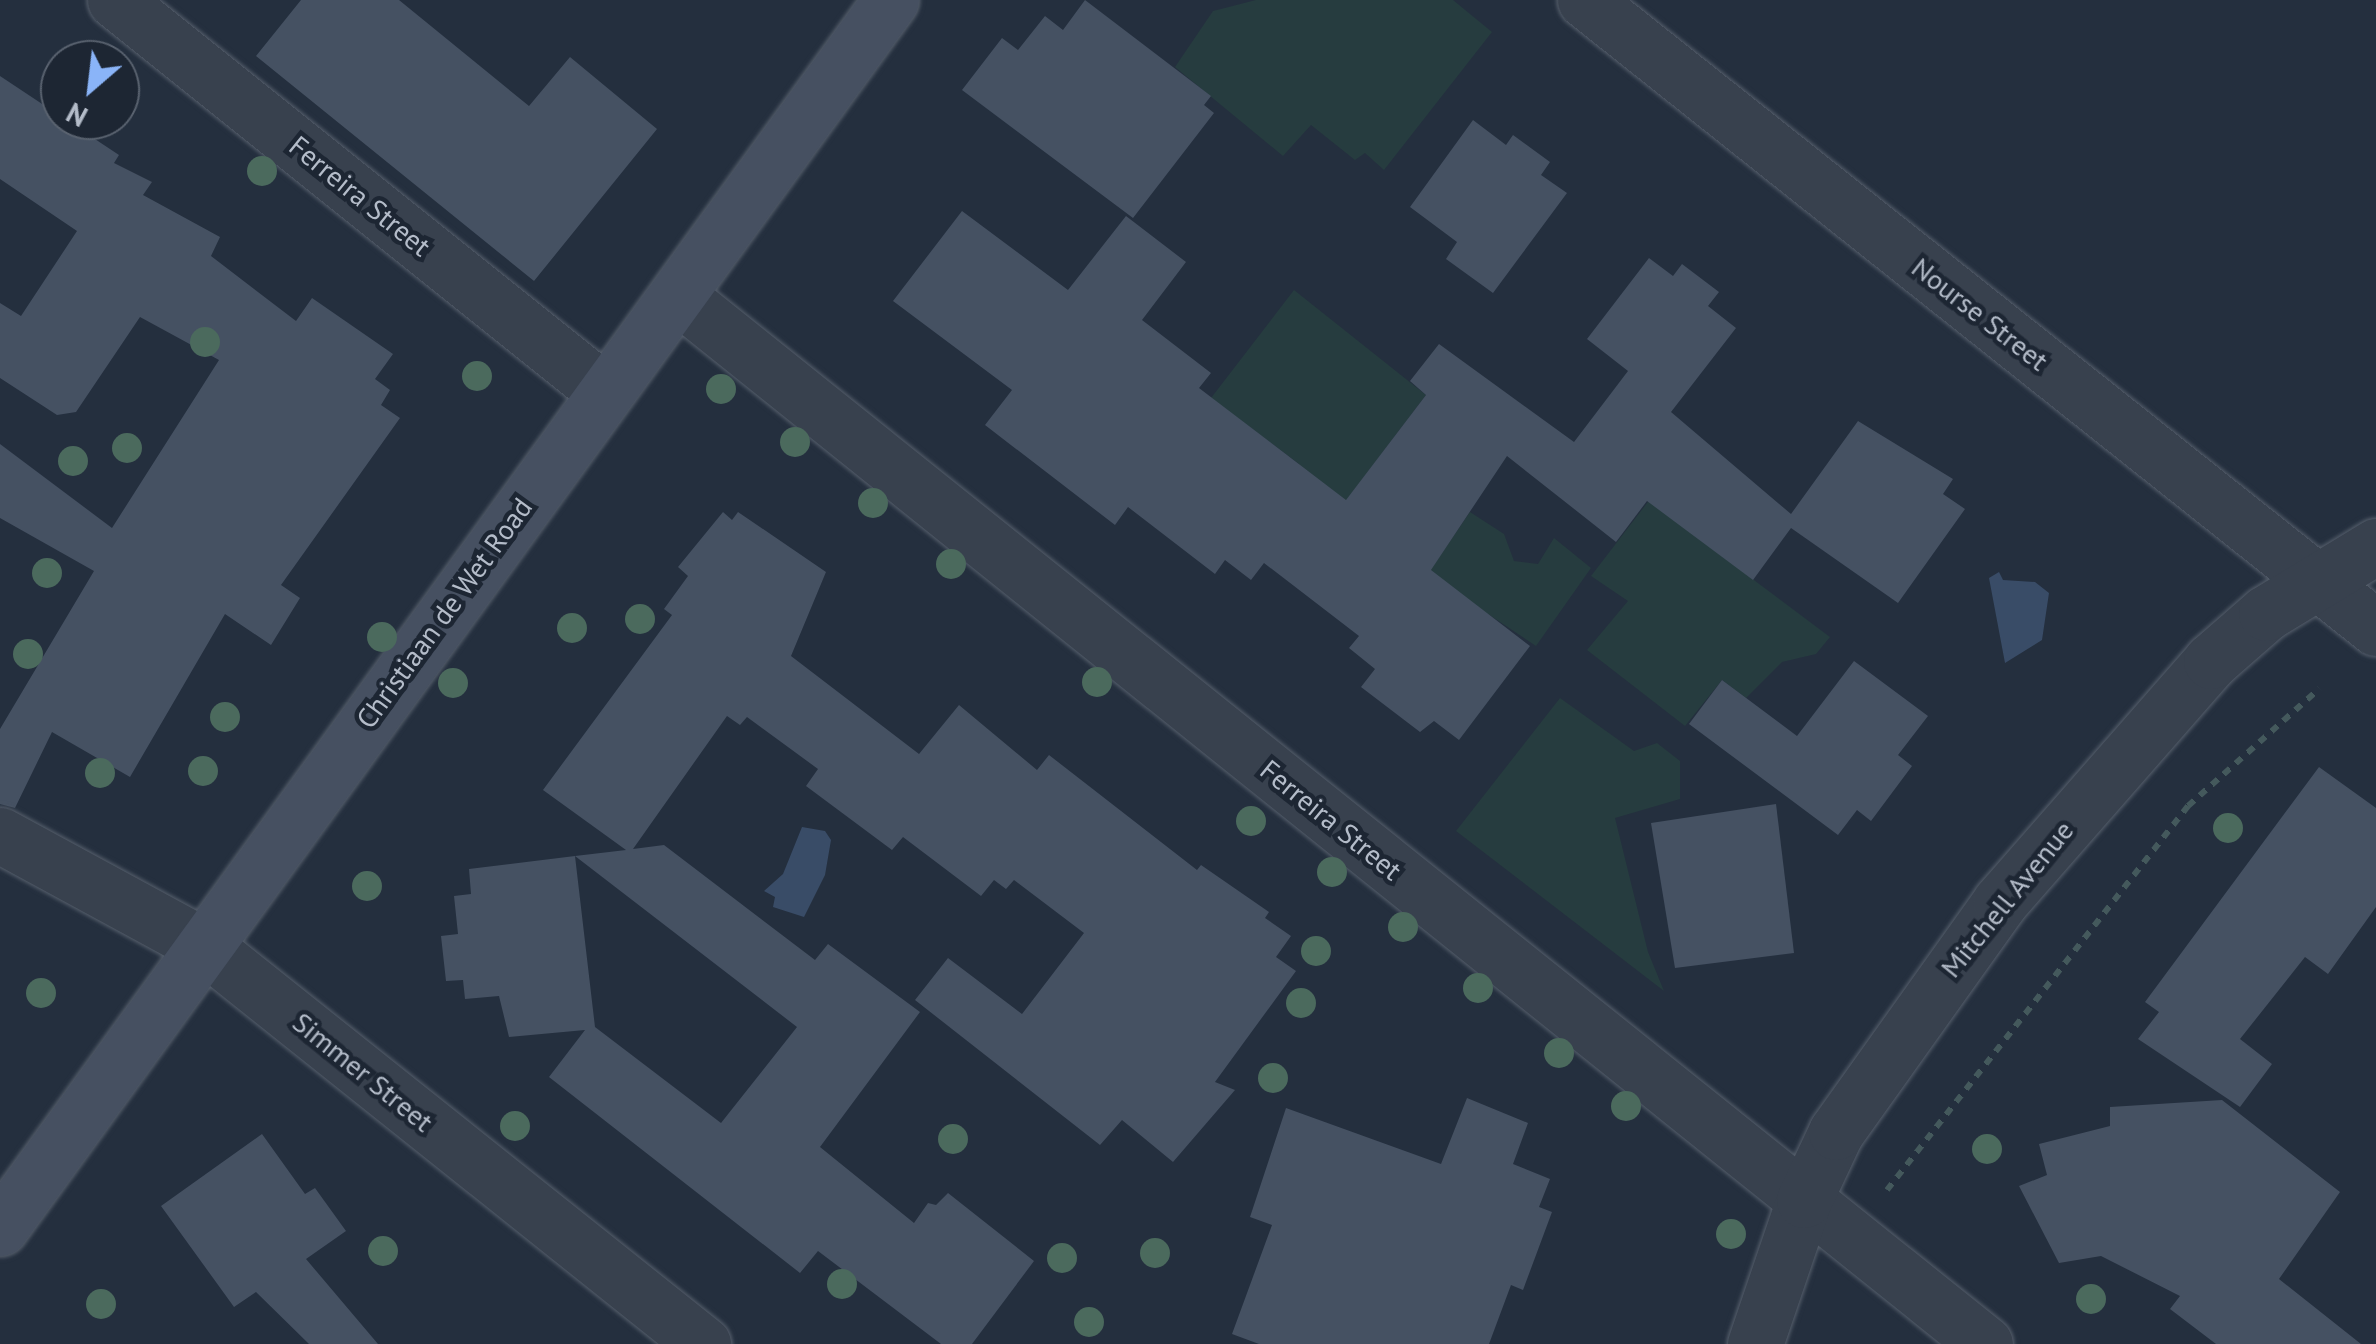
<!DOCTYPE html>
<style>
body{margin:0}
#map{position:relative;width:2376px;height:1344px;overflow:hidden;background:#242f3e;font-family:"PT Sans",sans-serif}
div>[style]{position:absolute}
.green>*{inset:0;background:#263c3f}
.water>*{inset:0;background:#394c67}
.building>*{inset:0;background:#455162}
.path>*{height:6px;margin-top:-3px;transform-origin:0;background:repeating-linear-gradient(90deg,#44595c 0 8px,transparent 0 16px)}
.roads{filter:drop-shadow(0 0 2px #565f6c) drop-shadow(0 0 2px #565f6c)}
.minor>*{height:55px;margin:-27.5px;padding:0 27.5px;transform-origin:27.5px;border-radius:27.5px;background:#38414e}
.secondary>*{height:55px;margin:-27.5px;padding:0 27.5px;transform-origin:27.5px;border-radius:27.5px;background:#465061}
.trees>*{width:30px;height:30px;margin:-15px;border-radius:50%;background:#4b6a5d}
span{translate:-50% -50%;white-space:nowrap;text-align:center;line-height:1.15;-webkit-text-stroke:9px #1d2633;paint-order:stroke}
.street-label{font-size:28px;color:#b4bcc9}
.north{position:absolute;left:40px;top:40px;width:100px;height:100px;box-sizing:border-box;background:#1d2633;border:2px solid #59626f;border-radius:50%;rotate:208deg;font-size:28px;font-weight:700;line-height:40px;text-align:center;color:#b4bcc9}
.north::after{content:'';display:block;margin:auto;width:35px;height:45px;background:#8ab4f8;clip-path:polygon(50% 0,100% 100%,50% 72%,0 100%)}
</style>
<div id="map">
<div class="green">
<i style="clip-path:polygon(1256px 0,1453px 0,1492px 32px,1384px 170px,1365px 153px,1355px 160px,1311px 125px,1283px 156px,1175px 67px,1213px 11px)"></i>
<i style="clip-path:polygon(1294px 290px,1426px 395px,1320px 535px,1299px 464px,1211px 398px)"></i>
<i style="clip-path:polygon(1674px 468px,1695px 536px,1830px 637px,1816px 654px,1782px 662px,1746px 698px,1722px 680px,1685px 726px,1587px 650px,1628px 601px,1591px 576px)"></i>
<i style="clip-path:polygon(1470px 512px,1504px 534px,1514px 561px,1538px 564px,1554px 538px,1591px 568px,1536px 646px,1488px 614px,1477px 629px,1420px 585px)"></i>
<i style="clip-path:polygon(1560px 698px,1634px 751px,1657px 743px,1680px 761px,1680px 799px,1615px 818px,1648px 952px,1664px 991px,1456px 831px)"></i>
</div>
<div class="water">
<i style="clip-path:polygon(1999px 572px,2003px 580px,2035px 582px,2049px 593px,2042px 640px,2005px 663px,1989px 578px)"></i>
<i style="clip-path:polygon(802px 827px,825px 831px,831px 840px,825px 875px,804px 917px,773px 907px,775px 897px,764px 891px,783px 874px)"></i>
</div>
<div class="building">
<i style="clip-path:polygon(301px 0,399px 0,529px 106px,570px 57px,657px 129px,534px 281px,256px 56px)"></i>
<i style="clip-path:polygon(1085px 0,1211px 96px,1204px 105px,1214px 113px,1133px 218px,962px 90px,1002px 38px,1018px 50px,1045px 16px,1063px 30px)"></i>
<i style="clip-path:polygon(0 76px,119px 155px,114px 163px,152px 182px,143px 195px,220px 237px,211px 256px,296px 321px,312px 298px,393px 354px,375px 379px,390px 390px,381px 405px,400px 418px,281px 585px,300px 598px,271px 645px,225px 614px,130px 777px,52px 732px,15px 808px,0 804px,0 729px,94px 571px,0 518px,0 444px,112px 528px,219px 360px,140px 317px,76px 412px,57px 415px,0 378px,0 303px,21px 316px,77px 231px,0 179px)"></i>
<i style="clip-path:polygon(1473px 120px,1506px 145px,1513px 135px,1550px 162px,1541px 175px,1567px 193px,1493px 293px,1446px 259px,1457px 242px,1410px 207px)"></i>
<i style="clip-path:polygon(962px 211px,1068px 290px,1126px 216px,1186px 262px,1142px 320px,1211px 373px,1199px 388px,1346px 500px,1426px 395px,1410px 381px,1439px 344px,1574px 442px,1628px 371px,1587px 339px,1649px 258px,1673px 276px,1682px 264px,1719px 292px,1708px 306px,1736px 328px,1671px 412px,1791px 514px,1858px 421px,1953px 479px,1943px 494px,1965px 509px,1898px 603px,1791px 528px,1753px 580px,1647px 501px,1616px 542px,1507px 456px,1431px 570px,1530px 646px,1459px 740px,1434px 721px,1420px 732px,1361px 687px,1375px 669px,1349px 648px,1359px 636px,1264px 563px,1251px 580px,1225px 560px,1215px 574px,1128px 507px,1115px 525px,985px 425px,1012px 390px,893px 301px)"></i>
<i style="clip-path:polygon(723px 512px,732px 520px,738px 512px,826px 572px,791px 656px,919px 754px,959px 705px,1037px 770px,1049px 755px,1197px 870px,1201px 865px,1269px 912px,1265px 918px,1291px 936px,1276px 957px,1296px 971px,1215px 1082px,1235px 1090px,1173px 1162px,1122px 1120px,1100px 1145px,915px 1000px,948px 958px,1022px 1014px,1084px 933px,1014px 880px,1006px 889px,994px 880px,981px 896px,903px 837px,892px 850px,806px 786px,818px 769px,747px 717px,740px 725px,727px 716px,633px 849px,664px 845px,815px 960px,828px 944px,920px 1012px,820px 1147px,914px 1223px,928px 1203px,936px 1205px,948px 1193px,1034px 1261px,972px 1344px,941px 1344px,818px 1251px,800px 1273px,549px 1077px,585px 1030px,509px 1037px,499px 996px,465px 999px,463px 980px,446px 981px,441px 936px,458px 934px,454px 896px,471px 894px,469px 869px,575px 856px,595px 1027px,721px 1123px,797px 1027px,575px 856px,626px 850px,543px 790px,672px 615px,664px 609px,688px 576px,678px 567px)"></i>
<i style="clip-path:polygon(1854px 661px,1928px 716px,1898px 755px,1912px 766px,1871px 821px,1857px 810px,1838px 835px,1689px 724px,1722px 680px,1797px 736px)"></i>
<i style="clip-path:polygon(2319px 767px,2376px 808px,2376px 907px,2328px 974px,2305px 957px,2240px 1039px,2272px 1064px,2240px 1107px,2138px 1039px,2159px 1012px,2145px 1002px)"></i>
<i style="clip-path:polygon(1776px 804px,1794px 953px,1675px 968px,1651px 823px)"></i>
<i style="clip-path:polygon(1467px 1098px,1528px 1123px,1513px 1164px,1550px 1179px,1539px 1207px,1552px 1212px,1523px 1290px,1511px 1285px,1489px 1344px,1259px 1344px,1232px 1334px,1272px 1225px,1250px 1217px,1286px 1108px,1441px 1164px)"></i>
<i style="clip-path:polygon(2222px 1100px,2340px 1192px,2279px 1279px,2361px 1344px,2216px 1344px,2170px 1309px,2180px 1296px,2101px 1256px,2059px 1263px,2019px 1186px,2047px 1175px,2039px 1144px,2110px 1126px,2110px 1107px)"></i>
<i style="clip-path:polygon(262px 1134px,305px 1194px,315px 1188px,346px 1231px,306px 1259px,378px 1344px,309px 1344px,256px 1292px,234px 1307px,161px 1206px)"></i>
</div>
<div class="path">
<i style="left:1887px;top:1190px;width:488px;rotate:-51.9deg"></i>
<i style="left:2188px;top:806px;width:176px;rotate:-41.8deg"></i>
</div>
<div class="roads">
<div class="minor">
<i style="left:115px;top:0;width:628px;rotate:38.66deg"></i>
<i style="left:1585px;top:0;width:1010px;rotate:38.45deg"></i>
<i style="left:678px;top:296px;width:1675px;rotate:38.72deg"></i>
<i style="left:0;top:835px;width:231px;rotate:28.5deg"></i>
<i style="left:203px;top:945px;width:640px;rotate:38.59deg"></i>
<i style="left:1755px;top:1344px;width:152px;rotate:-71.2deg"></i>
<i style="left:1804px;top:1200px;width:75px;rotate:-64.8deg"></i>
<i style="left:1836px;top:1132px;width:282px;rotate:-54.5deg"></i>
<i style="left:2000px;top:902px;width:320px;rotate:-48.8deg"></i>
<i style="left:2211px;top:661px;width:73px;rotate:-41.1deg"></i>
<i style="left:2266px;top:613px;width:129px;rotate:-31.3deg"></i>
</div>
<div class="secondary">
<i style="left:0;top:1228px;width:1517px;rotate:-54.04deg"></i>
</div>
</div>
<div class="trees">
<i style="left:262px;top:171px"></i>
<i style="left:205px;top:342px"></i>
<i style="left:477px;top:376px"></i>
<i style="left:721px;top:389px"></i>
<i style="left:795px;top:442px"></i>
<i style="left:127px;top:448px"></i>
<i style="left:73px;top:461px"></i>
<i style="left:873px;top:503px"></i>
<i style="left:951px;top:564px"></i>
<i style="left:47px;top:573px"></i>
<i style="left:640px;top:619px"></i>
<i style="left:572px;top:628px"></i>
<i style="left:382px;top:637px"></i>
<i style="left:28px;top:654px"></i>
<i style="left:1097px;top:682px"></i>
<i style="left:453px;top:683px"></i>
<i style="left:225px;top:717px"></i>
<i style="left:203px;top:771px"></i>
<i style="left:100px;top:773px"></i>
<i style="left:1251px;top:821px"></i>
<i style="left:2228px;top:828px"></i>
<i style="left:1332px;top:872px"></i>
<i style="left:367px;top:886px"></i>
<i style="left:1403px;top:927px"></i>
<i style="left:1316px;top:951px"></i>
<i style="left:1478px;top:988px"></i>
<i style="left:41px;top:993px"></i>
<i style="left:1301px;top:1003px"></i>
<i style="left:1559px;top:1053px"></i>
<i style="left:1273px;top:1078px"></i>
<i style="left:1626px;top:1106px"></i>
<i style="left:515px;top:1126px"></i>
<i style="left:953px;top:1139px"></i>
<i style="left:1987px;top:1149px"></i>
<i style="left:1731px;top:1234px"></i>
<i style="left:383px;top:1251px"></i>
<i style="left:1155px;top:1253px"></i>
<i style="left:1062px;top:1258px"></i>
<i style="left:842px;top:1284px"></i>
<i style="left:2091px;top:1299px"></i>
<i style="left:101px;top:1304px"></i>
<i style="left:1089px;top:1322px"></i>
</div>
<div class="street-label">
<span style="left:360px;top:196px;rotate:39deg">Ferreira Street</span>
<span style="left:1980px;top:314px;rotate:38deg">Nourse Street</span>
<span style="left:444px;top:613px;rotate:-54deg">Christiaan de Wet Road</span>
<span style="left:1331px;top:820px;rotate:39deg">Ferreira Street</span>
<span style="left:2007px;top:899px;rotate:-51deg">Mitchell Avenue</span>
<span style="left:363px;top:1072px;rotate:39deg">Simmer Street</span>
</div>
<div class="north">N</div>
</div>
